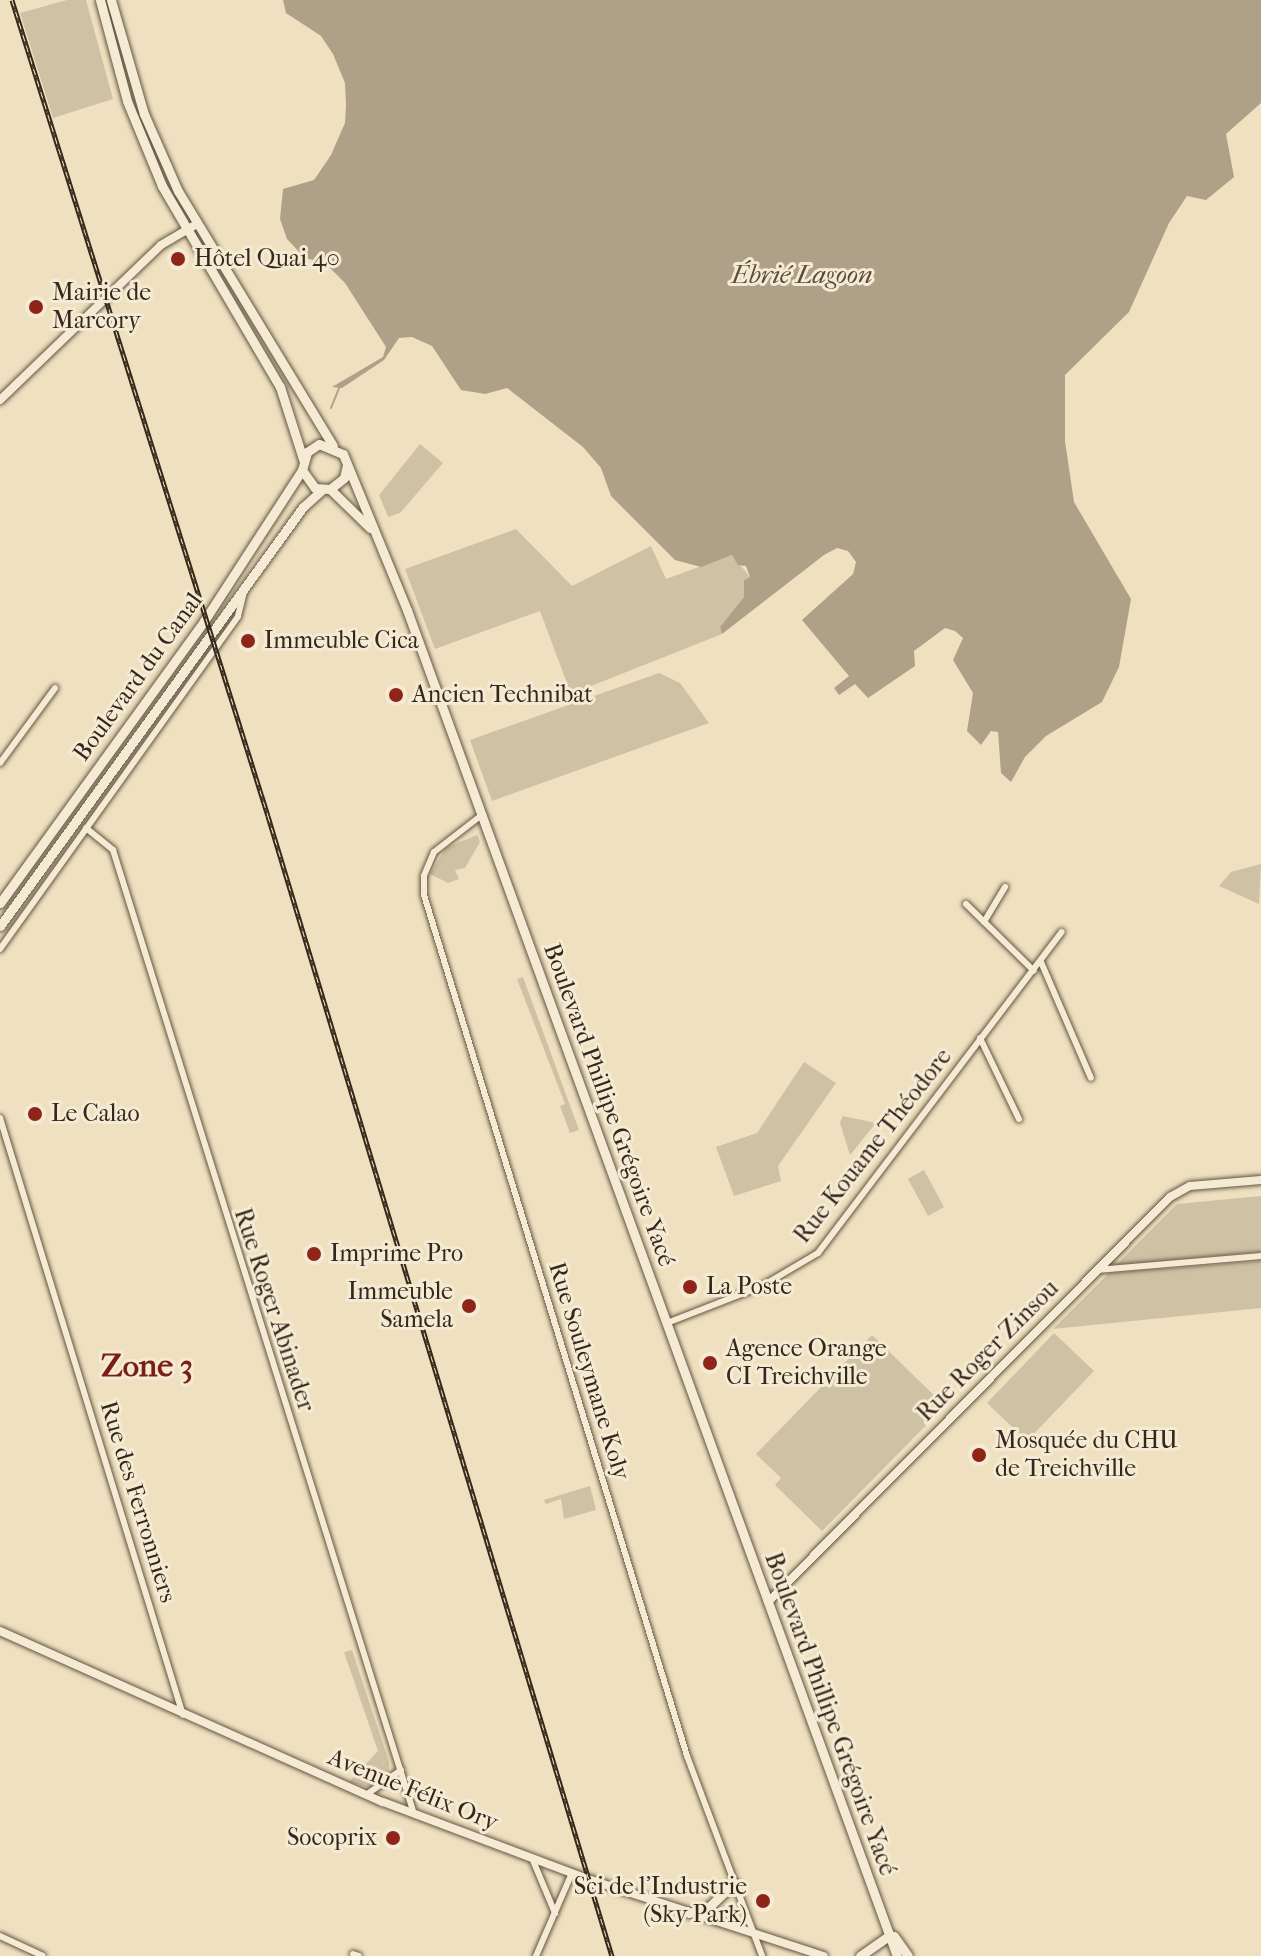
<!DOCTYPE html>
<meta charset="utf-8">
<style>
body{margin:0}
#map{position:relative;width:1261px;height:1956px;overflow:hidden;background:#efe0bf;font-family:"IM FELL French Canon",serif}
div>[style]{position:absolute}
.green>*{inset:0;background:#cfc1a3}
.water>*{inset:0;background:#afa187}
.stream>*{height:2px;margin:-1px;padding:0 1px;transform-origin:1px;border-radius:1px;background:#afa187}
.roads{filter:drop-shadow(0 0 2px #635643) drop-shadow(0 0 2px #635643)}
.minor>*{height:6px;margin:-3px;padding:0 3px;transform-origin:3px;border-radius:3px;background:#f5ebd5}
.tertiary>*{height:8px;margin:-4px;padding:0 4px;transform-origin:4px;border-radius:4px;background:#f5ebd5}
.secondary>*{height:9px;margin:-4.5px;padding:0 4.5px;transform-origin:4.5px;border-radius:4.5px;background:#f5ebd5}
.rail>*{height:5px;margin-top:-2.5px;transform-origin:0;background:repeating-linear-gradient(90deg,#f5ebd5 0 6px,#34281a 0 12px);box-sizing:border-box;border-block:2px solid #34281a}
.dots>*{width:22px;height:22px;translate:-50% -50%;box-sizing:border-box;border:4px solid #f5ebd5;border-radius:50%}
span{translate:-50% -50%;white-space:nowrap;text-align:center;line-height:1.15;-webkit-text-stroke:6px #f5ebd5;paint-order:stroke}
.poi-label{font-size:24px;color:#34281a}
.left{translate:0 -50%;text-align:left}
.right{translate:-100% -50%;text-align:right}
.street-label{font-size:24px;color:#34281a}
.water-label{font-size:26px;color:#594c3b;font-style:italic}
.district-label{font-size:32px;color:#7a1f14;font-weight:700}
</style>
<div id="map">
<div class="green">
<i style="clip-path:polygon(67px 0,86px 0,113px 99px,53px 118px,20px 13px)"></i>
<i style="clip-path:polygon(420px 444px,443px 463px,400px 513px,388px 517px,379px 495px)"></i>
<i style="clip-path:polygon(516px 529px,572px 586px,651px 546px,666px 579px,732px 555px,750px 577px,744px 580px,744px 597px,720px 627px,722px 634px,571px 694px,540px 611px,435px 649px,405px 569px)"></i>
<i style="clip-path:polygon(659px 673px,680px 683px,709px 723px,492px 801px,470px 740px)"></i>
<i style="clip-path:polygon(477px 835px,480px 842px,465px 868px,455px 870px,459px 879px,448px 883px,430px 874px,446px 848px)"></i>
<i style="clip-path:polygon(1261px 864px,1259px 904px,1219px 886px,1231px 872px)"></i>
<i style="clip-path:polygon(523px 977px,579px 1130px,570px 1133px,560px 1106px,565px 1104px,517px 979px)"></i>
<i style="clip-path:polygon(804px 1062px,836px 1083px,778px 1166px,781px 1181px,734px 1196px,716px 1147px,757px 1133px)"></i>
<i style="clip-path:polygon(843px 1116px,876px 1123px,850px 1155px,840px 1123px)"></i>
<i style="clip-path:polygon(924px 1170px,944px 1207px,928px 1216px,908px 1179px)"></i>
<i style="clip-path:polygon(1261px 1196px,1261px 1252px,1116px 1265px,1177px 1204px)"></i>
<i style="clip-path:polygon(1261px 1261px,1261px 1308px,1053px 1329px,1109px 1273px)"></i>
<i style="clip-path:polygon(1054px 1333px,1094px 1371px,1027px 1441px,987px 1403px)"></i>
<i style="clip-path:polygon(872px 1335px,945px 1406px,822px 1531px,775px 1485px,781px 1478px,756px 1454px)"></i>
<i style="clip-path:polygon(590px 1486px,596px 1510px,564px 1519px,561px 1499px,546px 1504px,544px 1500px)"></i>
<i style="clip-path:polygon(352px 1650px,389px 1762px,389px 1772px,371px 1788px,349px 1782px,378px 1751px,344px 1652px)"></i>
</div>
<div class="water">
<i style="clip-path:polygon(283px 0,1261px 0,1261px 103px,1226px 134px,1234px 177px,1206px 200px,1187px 196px,1169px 223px,1129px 312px,1065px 375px,1065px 441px,1074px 502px,1131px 599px,1119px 667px,1102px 702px,1046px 736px,1025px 757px,1011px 782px,1001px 773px,998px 732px,991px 731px,981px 745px,967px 731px,973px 693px,953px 660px,963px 638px,955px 631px,945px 628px,914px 651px,915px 666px,868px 698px,855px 684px,839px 695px,834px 688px,849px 676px,802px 620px,853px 574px,856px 562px,848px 551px,837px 548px,824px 555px,722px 634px,720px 627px,744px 597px,744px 580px,750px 577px,746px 566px,738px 565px,732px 555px,701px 567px,675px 560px,611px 496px,601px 468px,583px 447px,507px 388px,485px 394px,461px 390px,432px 346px,412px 337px,399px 338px,384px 360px,342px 388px,332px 387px,383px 357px,386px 347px,345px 283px,325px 263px,305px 258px,287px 239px,280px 219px,283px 189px,314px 180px,331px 155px,345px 123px,346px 105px,345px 83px,333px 54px,321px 36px,286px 13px)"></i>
</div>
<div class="stream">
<i style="left:331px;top:408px;width:22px;rotate:-68deg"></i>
</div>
<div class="roads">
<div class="minor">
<i style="left:0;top:763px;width:93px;rotate:-53.7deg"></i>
<i style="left:483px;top:814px;width:62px;rotate:142.2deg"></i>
<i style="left:434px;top:852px;width:26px;rotate:113deg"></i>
<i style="left:424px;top:876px;width:19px;rotate:90deg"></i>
<i style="left:424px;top:895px;width:900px;rotate:73.01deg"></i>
<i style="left:687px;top:1756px;width:214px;rotate:69.4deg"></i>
<i style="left:86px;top:828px;width:35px;rotate:39deg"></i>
<i style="left:113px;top:850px;width:1010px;rotate:72.66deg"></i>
<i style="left:966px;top:904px;width:95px;rotate:44.6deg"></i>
<i style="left:984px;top:922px;width:41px;rotate:-59deg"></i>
<i style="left:0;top:949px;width:409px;rotate:-54.4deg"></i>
<i style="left:238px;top:616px;width:25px;rotate:-76deg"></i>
<i style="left:1041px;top:962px;width:126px;rotate:66.7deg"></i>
<i style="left:980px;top:1038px;width:90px;rotate:64.3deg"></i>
<i style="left:0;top:1118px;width:624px;rotate:72.96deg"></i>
<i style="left:1097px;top:1270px;width:165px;rotate:-4.9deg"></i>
<i style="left:667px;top:1323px;width:102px;rotate:-21.3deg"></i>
<i style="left:762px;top:1286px;width:65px;rotate:-30.5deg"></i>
<i style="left:818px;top:1253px;width:403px;rotate:-52.8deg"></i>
<i style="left:366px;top:1795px;width:43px;rotate:-35.5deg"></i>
<i style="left:532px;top:1858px;width:60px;rotate:67.3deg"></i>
<i style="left:0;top:1936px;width:47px;rotate:24.9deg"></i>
<i style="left:353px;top:1954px;width:6px;rotate:18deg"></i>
<i style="left:536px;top:1956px;width:90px;rotate:-66.6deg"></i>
</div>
<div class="tertiary">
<i style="left:0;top:400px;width:223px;rotate:-43.9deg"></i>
<i style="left:161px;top:245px;width:42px;rotate:-30.3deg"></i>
<i style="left:768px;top:1602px;width:571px;rotate:-45.21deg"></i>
<i style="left:1170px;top:1197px;width:23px;rotate:-29deg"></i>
<i style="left:1190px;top:1186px;width:71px;rotate:-4.8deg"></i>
<i style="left:0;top:1631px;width:419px;rotate:24.1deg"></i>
<i style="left:383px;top:1802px;width:216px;rotate:20.6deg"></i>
<i style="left:585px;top:1878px;width:251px;rotate:18.1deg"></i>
</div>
<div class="secondary">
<i style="left:100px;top:0;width:105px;rotate:75deg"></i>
<i style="left:127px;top:101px;width:92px;rotate:67.6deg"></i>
<i style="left:162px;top:186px;width:233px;rotate:59.6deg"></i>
<i style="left:280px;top:387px;width:76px;rotate:72.3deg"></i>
<i style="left:111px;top:0;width:119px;rotate:73.9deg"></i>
<i style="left:144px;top:114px;width:84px;rotate:66.2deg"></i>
<i style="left:178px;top:191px;width:298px;rotate:58.7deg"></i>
<i style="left:347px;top:465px;width:13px;rotate:103deg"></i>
<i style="left:344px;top:478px;width:18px;rotate:142deg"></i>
<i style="left:330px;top:489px;width:15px;rotate:-176deg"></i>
<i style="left:315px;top:488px;width:22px;rotate:-126deg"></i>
<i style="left:302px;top:470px;width:19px;rotate:-74deg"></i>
<i style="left:307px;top:452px;width:14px;rotate:-34deg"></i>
<i style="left:319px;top:444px;width:26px;rotate:23deg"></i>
<i style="left:343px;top:454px;width:169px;rotate:67.7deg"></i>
<i style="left:407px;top:610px;width:1432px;rotate:70deg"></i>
<i style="left:330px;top:489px;width:56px;rotate:44.3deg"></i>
<i style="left:0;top:903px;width:348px;rotate:-54.1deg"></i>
<i style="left:204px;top:621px;width:180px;rotate:-57deg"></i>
<i style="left:0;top:926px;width:517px;rotate:-54.13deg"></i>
<i style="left:303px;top:507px;width:25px;rotate:-42deg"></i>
<i style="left:689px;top:1913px;width:21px;rotate:-17deg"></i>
<i style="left:709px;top:1907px;width:35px;rotate:-44deg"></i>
<i style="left:894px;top:1936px;width:24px;rotate:55deg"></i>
<i style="left:860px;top:1956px;width:37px;rotate:-35deg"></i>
</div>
</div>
<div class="rail">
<i style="left:12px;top:0;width:855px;rotate:72.58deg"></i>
<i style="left:268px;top:816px;width:1191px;rotate:73.21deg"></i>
</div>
<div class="dots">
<i style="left:178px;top:259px;background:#8f2418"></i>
<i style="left:36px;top:307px;background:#8f2418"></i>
<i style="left:248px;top:641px;background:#8f2418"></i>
<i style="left:396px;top:695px;background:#8f2418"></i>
<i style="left:35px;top:1114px;background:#8f2418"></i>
<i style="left:314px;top:1254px;background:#8f2418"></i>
<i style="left:690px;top:1287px;background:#8f2418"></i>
<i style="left:469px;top:1306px;background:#8f2418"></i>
<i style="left:710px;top:1363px;background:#8f2418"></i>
<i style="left:979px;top:1455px;background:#8f2418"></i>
<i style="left:393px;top:1838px;background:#8f2418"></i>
<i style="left:763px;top:1901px;background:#8f2418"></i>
</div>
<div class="poi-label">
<span class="left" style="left:194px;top:259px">Hôtel Quai 40</span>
<span class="left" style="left:52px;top:307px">Mairie de<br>Marcory</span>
<span class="left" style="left:264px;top:641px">Immeuble Cica</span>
<span class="left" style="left:412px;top:695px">Ancien Technibat</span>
<span class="left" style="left:51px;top:1114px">Le Calao</span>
<span class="left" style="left:330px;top:1254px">Imprime Pro</span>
<span class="left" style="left:706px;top:1287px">La Poste</span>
<span class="right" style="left:453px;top:1306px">Immeuble<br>Samela</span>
<span class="left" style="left:726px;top:1363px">Agence Orange<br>CI Treichville</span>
<span class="left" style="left:995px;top:1455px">Mosquée du CHU<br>de Treichville</span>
<span class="right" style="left:377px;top:1838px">Socoprix</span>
<span class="right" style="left:747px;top:1901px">Sci de l'Industrie<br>(Sky Park)</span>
</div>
<div class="street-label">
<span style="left:138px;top:677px;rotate:-54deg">Boulevard du Canal</span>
<span style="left:609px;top:1105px;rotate:70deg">Boulevard Phillipe Grégoire Yacé</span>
<span style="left:873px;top:1146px;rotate:-52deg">Rue Kouame Théodore</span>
<span style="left:274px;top:1310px;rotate:72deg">Rue Roger Abinader</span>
<span style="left:988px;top:1351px;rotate:-45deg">Rue Roger Zinsou</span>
<span style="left:589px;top:1371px;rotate:73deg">Rue Souleymane Koly</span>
<span style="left:138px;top:1502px;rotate:73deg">Rue des Ferronniers</span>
<span style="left:830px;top:1714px;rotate:70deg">Boulevard Phillipe Grégoire Yacé</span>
<span style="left:413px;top:1790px;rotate:22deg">Avenue Félix Ory</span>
</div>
<div class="water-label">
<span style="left:802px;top:275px">Ébrié Lagoon</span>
</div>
<div class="district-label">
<span style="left:147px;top:1366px">Zone 3</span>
</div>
</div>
